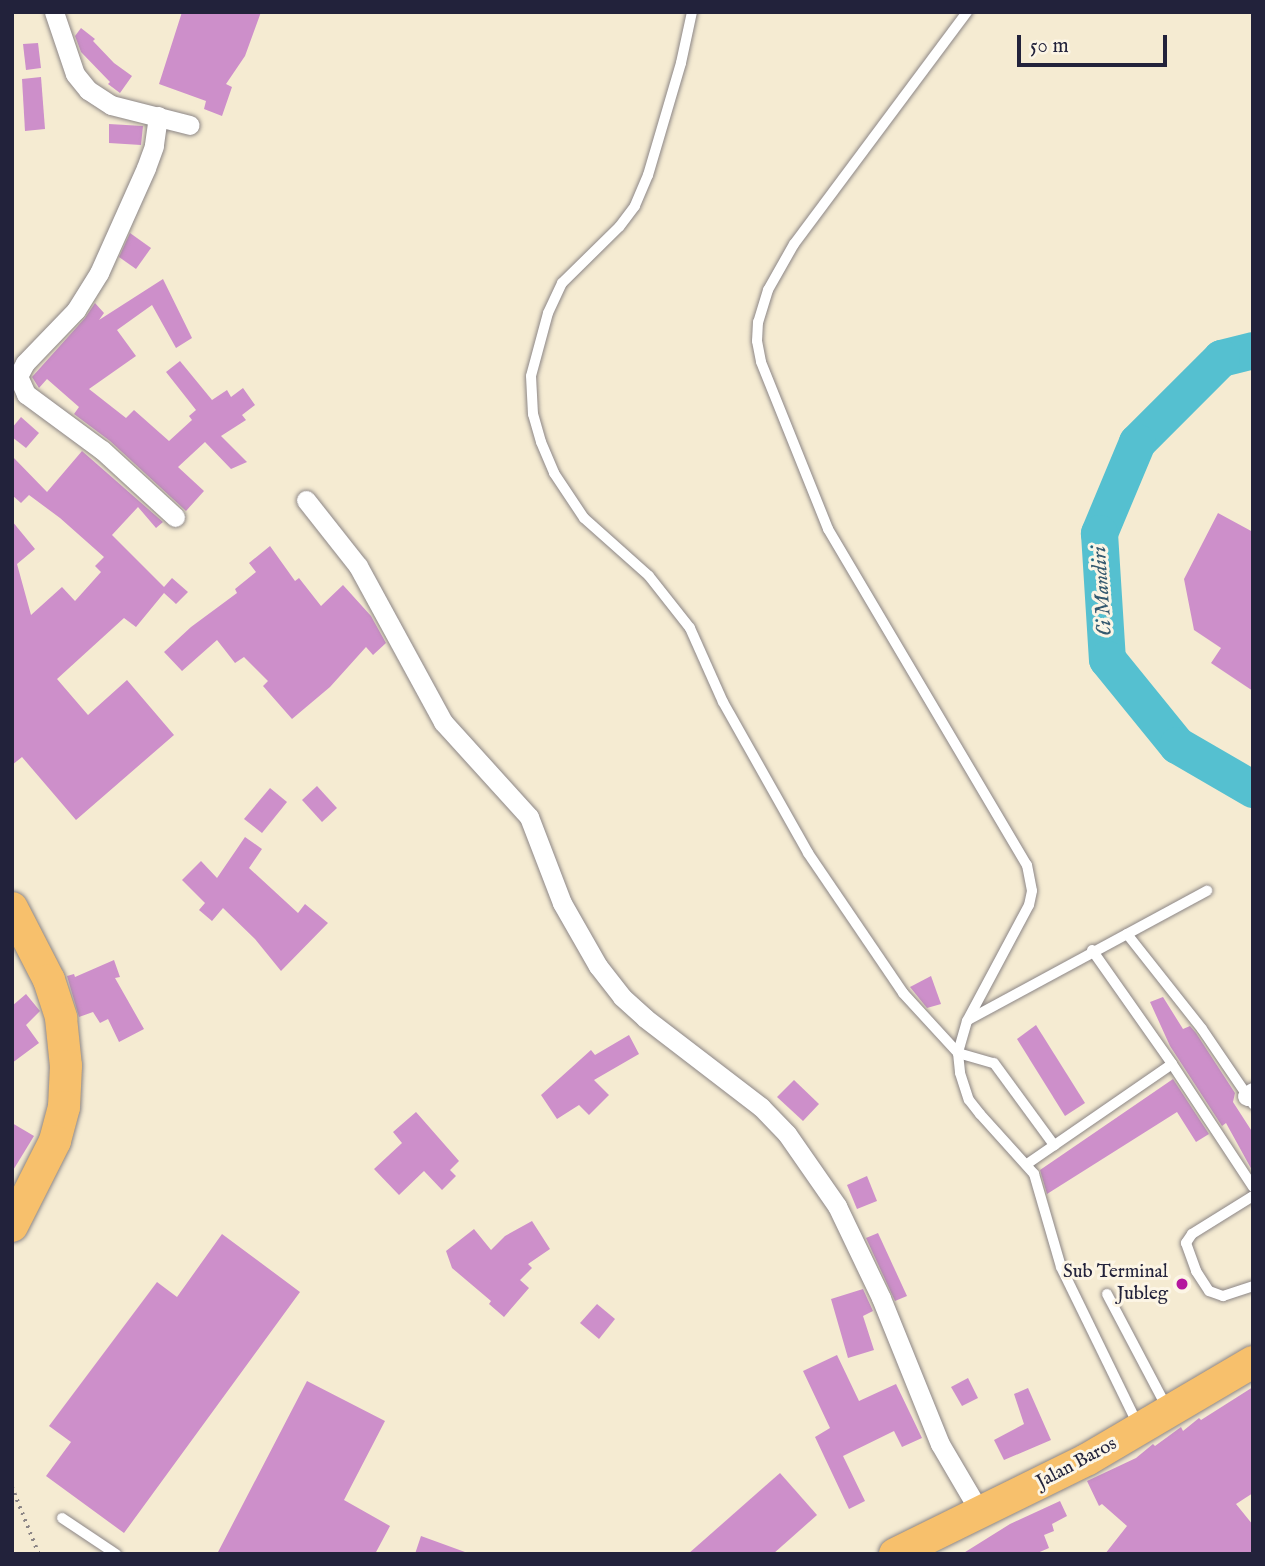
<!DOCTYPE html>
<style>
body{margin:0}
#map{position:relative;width:1265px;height:1566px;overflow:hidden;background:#f5ebd2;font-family:"IM FELL English",serif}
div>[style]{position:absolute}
.river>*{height:37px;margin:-18.5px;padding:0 18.5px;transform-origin:18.5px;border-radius:18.5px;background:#55c0d0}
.building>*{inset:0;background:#cd8fca}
.path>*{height:3.5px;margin-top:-1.75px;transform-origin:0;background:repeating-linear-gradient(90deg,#8c8686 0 2px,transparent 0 7px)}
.roads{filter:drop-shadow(0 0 2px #8c8686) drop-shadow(0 0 2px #8c8686)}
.lane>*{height:10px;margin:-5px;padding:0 5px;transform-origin:5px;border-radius:5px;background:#fff}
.street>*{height:19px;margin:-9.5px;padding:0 9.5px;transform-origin:9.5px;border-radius:9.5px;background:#fff}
.primary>*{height:32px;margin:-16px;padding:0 16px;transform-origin:16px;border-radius:16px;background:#f7c06c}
.dots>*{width:19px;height:19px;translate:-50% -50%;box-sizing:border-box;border:4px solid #fcf5e5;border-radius:50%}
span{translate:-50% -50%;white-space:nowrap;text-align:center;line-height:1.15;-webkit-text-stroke:6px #fcf5e5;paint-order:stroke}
.poi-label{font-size:19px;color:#22223b}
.right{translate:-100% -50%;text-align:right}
.street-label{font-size:19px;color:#22223b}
.water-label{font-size:21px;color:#34596f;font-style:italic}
.frame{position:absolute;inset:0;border:14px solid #22223b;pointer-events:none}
.scale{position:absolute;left:1017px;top:35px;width:150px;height:32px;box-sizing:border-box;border:4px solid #22223b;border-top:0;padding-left:9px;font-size:21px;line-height:24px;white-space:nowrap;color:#22223b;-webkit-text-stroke:5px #fcf5e5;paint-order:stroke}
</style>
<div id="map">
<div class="river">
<i style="left:1253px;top:350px;width:33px;rotate:166deg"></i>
<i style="left:1221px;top:358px;width:119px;rotate:135deg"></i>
<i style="left:1137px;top:442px;width:99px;rotate:112.7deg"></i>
<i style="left:1099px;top:533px;width:126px;rotate:86.4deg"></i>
<i style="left:1107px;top:659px;width:111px;rotate:50.9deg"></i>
<i style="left:1177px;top:745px;width:88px;rotate:30.1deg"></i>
</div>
<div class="building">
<i style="clip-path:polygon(182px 12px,261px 12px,245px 56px,226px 84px,232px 87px,222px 116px,204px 109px,206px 101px,159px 84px)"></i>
<i style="clip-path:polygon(81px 28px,95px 39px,93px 41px,114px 63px,132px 76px,120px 93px,108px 84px,110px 82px,81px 52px,75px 36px)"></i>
<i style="clip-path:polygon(38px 43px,41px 68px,26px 70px,23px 44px)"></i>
<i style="clip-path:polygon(41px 77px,45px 129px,25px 131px,22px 79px)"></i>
<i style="clip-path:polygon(109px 124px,143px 126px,141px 145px,109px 143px)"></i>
<i style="clip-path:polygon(130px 233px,151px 248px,136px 269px,119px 257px)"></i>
<i style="clip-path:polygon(163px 279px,192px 338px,176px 348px,152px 305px,117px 330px,136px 356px,89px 389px,126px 418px,134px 410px,169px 441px,192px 420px,189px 416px,196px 410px,166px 372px,180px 361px,212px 400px,227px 390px,231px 397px,243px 388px,255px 405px,242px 415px,246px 420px,221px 436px,247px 462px,231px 469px,205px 442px,178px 467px,204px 491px,186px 511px,110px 441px,74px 414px,79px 407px,47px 379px,39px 388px,32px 377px,85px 318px,95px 303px,104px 313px,99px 320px)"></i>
<i style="clip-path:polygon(21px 417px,39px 433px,26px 448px,12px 437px,12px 428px)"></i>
<i style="clip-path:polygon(82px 451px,163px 522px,156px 528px,138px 507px,112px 535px,164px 587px,172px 578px,188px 592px,176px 604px,164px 593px,136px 627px,124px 618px,57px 679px,88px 715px,127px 680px,174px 735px,76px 820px,22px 757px,12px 765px,12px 521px,35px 549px,17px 564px,31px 615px,62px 587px,75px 601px,101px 572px,95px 566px,104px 557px,60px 518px,29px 495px,21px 503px,12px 495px,12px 456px,47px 492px)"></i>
<i style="clip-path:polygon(1218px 513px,1253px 532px,1253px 691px,1211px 663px,1221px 648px,1194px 630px,1184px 579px)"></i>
<i style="clip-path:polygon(270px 546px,295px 581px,299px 578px,321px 606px,343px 585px,371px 616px,386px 643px,373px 655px,366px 647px,330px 687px,292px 719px,263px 686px,268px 681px,244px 657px,235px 663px,217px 640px,182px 671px,164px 652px,191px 627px,237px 593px,235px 589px,256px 572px,249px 563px)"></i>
<i style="clip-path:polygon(317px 786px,337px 808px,322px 822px,302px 800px)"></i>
<i style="clip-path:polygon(270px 788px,287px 802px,262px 833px,244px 819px)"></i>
<i style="clip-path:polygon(245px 837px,262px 849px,249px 868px,298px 913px,305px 904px,328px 923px,281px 971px,255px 939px,223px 908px,212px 921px,199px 910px,205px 903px,182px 880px,201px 861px,217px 878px)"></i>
<i style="clip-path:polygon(114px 960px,120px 977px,115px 978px,144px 1029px,119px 1042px,108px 1019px,100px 1023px,93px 1012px,79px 1017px,67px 976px,74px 974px,75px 977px)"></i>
<i style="clip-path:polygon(931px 976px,941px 1004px,927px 1008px,910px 987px)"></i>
<i style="clip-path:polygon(26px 994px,40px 1011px,26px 1025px,39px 1043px,12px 1063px,12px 1006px)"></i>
<i style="clip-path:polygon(1163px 997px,1183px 1029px,1190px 1026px,1196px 1033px,1235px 1093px,1233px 1102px,1253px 1133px,1253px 1172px,1226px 1123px,1222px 1126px,1170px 1046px,1150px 1002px)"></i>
<i style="clip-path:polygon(1036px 1025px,1085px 1103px,1065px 1116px,1017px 1039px)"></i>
<i style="clip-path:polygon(629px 1035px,639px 1054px,594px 1080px,609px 1095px,589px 1115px,579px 1105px,557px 1119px,541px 1095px,591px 1050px,595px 1055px)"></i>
<i style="clip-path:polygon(1173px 1079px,1209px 1134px,1196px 1142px,1177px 1112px,1047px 1194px,1040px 1170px)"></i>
<i style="clip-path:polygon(794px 1080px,819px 1104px,803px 1121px,777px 1097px)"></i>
<i style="clip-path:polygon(416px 1112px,459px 1161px,450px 1170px,456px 1176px,442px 1190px,424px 1171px,399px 1195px,374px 1169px,402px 1143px,393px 1132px)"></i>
<i style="clip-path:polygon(12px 1123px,34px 1136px,12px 1172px)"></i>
<i style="clip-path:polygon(867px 1176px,877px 1201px,857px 1209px,847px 1185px)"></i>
<i style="clip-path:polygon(532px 1221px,550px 1249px,528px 1264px,532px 1268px,520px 1280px,529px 1288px,504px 1317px,489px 1304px,491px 1301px,452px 1268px,446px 1251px,474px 1229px,491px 1250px,505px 1236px)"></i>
<i style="clip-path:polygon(878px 1233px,907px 1296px,895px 1301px,866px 1238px)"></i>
<i style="clip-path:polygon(222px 1234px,300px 1292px,124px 1533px,46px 1476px,71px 1442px,49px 1426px,157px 1282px,177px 1297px)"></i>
<i style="clip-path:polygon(863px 1289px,873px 1311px,863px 1316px,874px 1350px,848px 1358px,831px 1299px)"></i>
<i style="clip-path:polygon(597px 1304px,615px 1319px,599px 1339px,580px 1323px)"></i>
<i style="clip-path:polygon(837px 1355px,859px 1401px,896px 1384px,922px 1438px,902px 1447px,894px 1431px,843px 1456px,865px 1501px,849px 1509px,815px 1437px,830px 1428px,803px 1371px)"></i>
<i style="clip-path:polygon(968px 1378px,978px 1398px,962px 1406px,951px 1387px)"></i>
<i style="clip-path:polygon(307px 1381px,385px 1421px,344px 1500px,390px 1526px,375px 1554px,217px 1554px)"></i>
<i style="clip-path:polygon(1253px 1387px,1253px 1493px,1236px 1504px,1253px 1525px,1253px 1554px,1105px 1554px,1127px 1526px,1102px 1504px,1099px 1506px,1087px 1481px,1136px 1458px,1153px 1444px,1155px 1446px,1181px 1427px,1183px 1431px,1199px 1418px,1201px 1420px)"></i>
<i style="clip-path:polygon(1028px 1388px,1051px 1440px,1004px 1460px,994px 1440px,1024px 1424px,1014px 1394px)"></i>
<i style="clip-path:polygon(780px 1473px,817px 1515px,773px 1554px,688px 1554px)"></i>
<i style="clip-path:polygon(1060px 1501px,1067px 1516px,1052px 1524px,1054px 1531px,1044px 1535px,1049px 1548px,1035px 1554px,962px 1554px,1010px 1524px)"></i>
<i style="clip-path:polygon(421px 1536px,465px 1552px,464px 1554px,415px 1554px)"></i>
</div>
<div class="path">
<i style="left:12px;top:1487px;width:72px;rotate:68.1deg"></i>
</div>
<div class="roads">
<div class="lane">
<i style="left:692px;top:12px;width:52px;rotate:102.2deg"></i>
<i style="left:681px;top:63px;width:117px;rotate:106.4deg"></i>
<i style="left:648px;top:175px;width:34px;rotate:113deg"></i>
<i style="left:635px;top:206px;width:26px;rotate:127deg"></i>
<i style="left:619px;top:227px;width:80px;rotate:135.5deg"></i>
<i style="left:562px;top:283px;width:33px;rotate:115deg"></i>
<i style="left:548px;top:313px;width:65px;rotate:105.1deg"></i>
<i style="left:531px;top:376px;width:38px;rotate:87deg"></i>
<i style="left:533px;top:414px;width:29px;rotate:74deg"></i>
<i style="left:541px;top:442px;width:34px;rotate:67deg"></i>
<i style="left:554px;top:473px;width:54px;rotate:56.3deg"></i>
<i style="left:584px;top:518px;width:87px;rotate:41.7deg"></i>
<i style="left:649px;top:576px;width:66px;rotate:51.7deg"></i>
<i style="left:690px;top:628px;width:81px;rotate:66deg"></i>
<i style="left:723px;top:702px;width:173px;rotate:60.6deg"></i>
<i style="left:808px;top:853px;width:169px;rotate:55.8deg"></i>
<i style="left:903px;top:993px;width:81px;rotate:47.5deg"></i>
<i style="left:958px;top:1053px;width:37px;rotate:16deg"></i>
<i style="left:994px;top:1063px;width:102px;rotate:53.8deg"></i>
<i style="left:967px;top:12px;width:289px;rotate:126.7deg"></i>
<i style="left:794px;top:244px;width:53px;rotate:119.5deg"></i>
<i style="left:768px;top:290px;width:34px;rotate:107deg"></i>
<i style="left:758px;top:322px;width:19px;rotate:93deg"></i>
<i style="left:757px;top:341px;width:21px;rotate:79deg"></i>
<i style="left:761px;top:362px;width:180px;rotate:68.1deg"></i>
<i style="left:828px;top:529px;width:391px;rotate:59.4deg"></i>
<i style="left:1027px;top:865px;width:26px;rotate:79deg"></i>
<i style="left:1032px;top:891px;width:14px;rotate:102deg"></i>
<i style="left:1029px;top:905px;width:132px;rotate:118.1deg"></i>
<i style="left:967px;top:1021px;width:33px;rotate:106deg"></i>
<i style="left:958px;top:1053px;width:20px;rotate:84deg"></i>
<i style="left:960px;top:1073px;width:28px;rotate:72deg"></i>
<i style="left:969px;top:1100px;width:18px;rotate:52deg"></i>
<i style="left:980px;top:1114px;width:81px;rotate:48deg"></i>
<i style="left:1034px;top:1174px;width:97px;rotate:73.8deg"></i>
<i style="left:1061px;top:1267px;width:174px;rotate:64deg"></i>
<i style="left:1127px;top:934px;width:121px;rotate:51.7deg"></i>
<i style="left:1202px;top:1029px;width:91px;rotate:55.8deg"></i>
<i style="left:1092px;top:950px;width:139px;rotate:54.9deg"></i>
<i style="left:1172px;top:1064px;width:147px;rotate:56.6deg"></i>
<i style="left:968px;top:1020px;width:272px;rotate:-28.4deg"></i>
<i style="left:1027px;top:1164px;width:176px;rotate:-34.6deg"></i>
<i style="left:1253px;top:1196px;width:72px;rotate:148.1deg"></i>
<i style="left:1192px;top:1234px;width:11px;rotate:124deg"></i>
<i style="left:1186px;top:1243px;width:30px;rotate:70deg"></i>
<i style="left:1196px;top:1271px;width:24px;rotate:57deg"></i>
<i style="left:1209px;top:1291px;width:15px;rotate:20deg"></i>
<i style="left:1223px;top:1296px;width:32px;rotate:-18deg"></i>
<i style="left:1107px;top:1294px;width:127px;rotate:62.2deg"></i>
<i style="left:62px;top:1518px;width:65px;rotate:33.7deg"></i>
</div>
<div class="street">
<i style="left:54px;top:12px;width:65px;rotate:71.3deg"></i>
<i style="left:75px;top:74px;width:21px;rotate:51deg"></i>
<i style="left:88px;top:90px;width:27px;rotate:33deg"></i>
<i style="left:111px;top:105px;width:81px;rotate:14.2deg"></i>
<i style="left:158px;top:116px;width:30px;rotate:98deg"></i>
<i style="left:154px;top:146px;width:23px;rotate:110deg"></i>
<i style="left:146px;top:168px;width:115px;rotate:114.1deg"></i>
<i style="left:99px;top:273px;width:44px;rotate:121.9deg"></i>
<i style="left:76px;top:310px;width:74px;rotate:133.9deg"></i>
<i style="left:25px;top:363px;width:15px;rotate:118deg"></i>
<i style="left:18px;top:376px;width:20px;rotate:66deg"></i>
<i style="left:26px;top:394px;width:94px;rotate:36.4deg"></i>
<i style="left:102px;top:450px;width:99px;rotate:42.5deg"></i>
<i style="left:306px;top:500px;width:84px;rotate:51.8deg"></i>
<i style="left:358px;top:566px;width:178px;rotate:61.4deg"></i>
<i style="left:443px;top:722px;width:128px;rotate:47.8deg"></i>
<i style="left:529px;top:817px;width:92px;rotate:69deg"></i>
<i style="left:562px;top:903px;width:73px;rotate:60.3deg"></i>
<i style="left:598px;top:966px;width:39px;rotate:52deg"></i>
<i style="left:622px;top:997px;width:31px;rotate:42deg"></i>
<i style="left:645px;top:1018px;width:146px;rotate:37.5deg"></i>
<i style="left:761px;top:1107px;width:37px;rotate:46deg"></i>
<i style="left:787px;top:1134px;width:88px;rotate:55.2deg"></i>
<i style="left:837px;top:1206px;width:102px;rotate:64.4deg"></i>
<i style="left:881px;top:1298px;width:157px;rotate:68deg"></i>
<i style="left:940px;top:1444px;width:81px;rotate:59.6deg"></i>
<i style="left:1247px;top:1096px;width:7px;rotate:-34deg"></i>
</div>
<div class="primary">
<i style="left:12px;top:908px;width:81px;rotate:62.8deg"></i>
<i style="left:49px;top:980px;width:40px;rotate:72deg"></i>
<i style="left:61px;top:1018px;width:48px;rotate:84.1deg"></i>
<i style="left:66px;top:1066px;width:41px;rotate:92.8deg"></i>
<i style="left:64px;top:1107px;width:35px;rotate:105deg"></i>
<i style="left:55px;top:1141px;width:95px;rotate:116.8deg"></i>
<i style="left:895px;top:1554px;width:215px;rotate:-26.2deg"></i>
<i style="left:1088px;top:1459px;width:191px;rotate:-30.5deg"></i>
</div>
</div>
<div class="dots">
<i style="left:1182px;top:1284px;background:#b5179e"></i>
</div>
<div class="poi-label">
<span class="right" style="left:1168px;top:1284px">Sub Terminal<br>Jubleg</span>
</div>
<div class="street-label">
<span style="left:1077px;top:1464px;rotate:-28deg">Jalan Baros</span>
</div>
<div class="water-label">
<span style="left:1103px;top:591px;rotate:-94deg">Ci Mandiri</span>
</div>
<div class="frame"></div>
<div class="scale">50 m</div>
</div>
